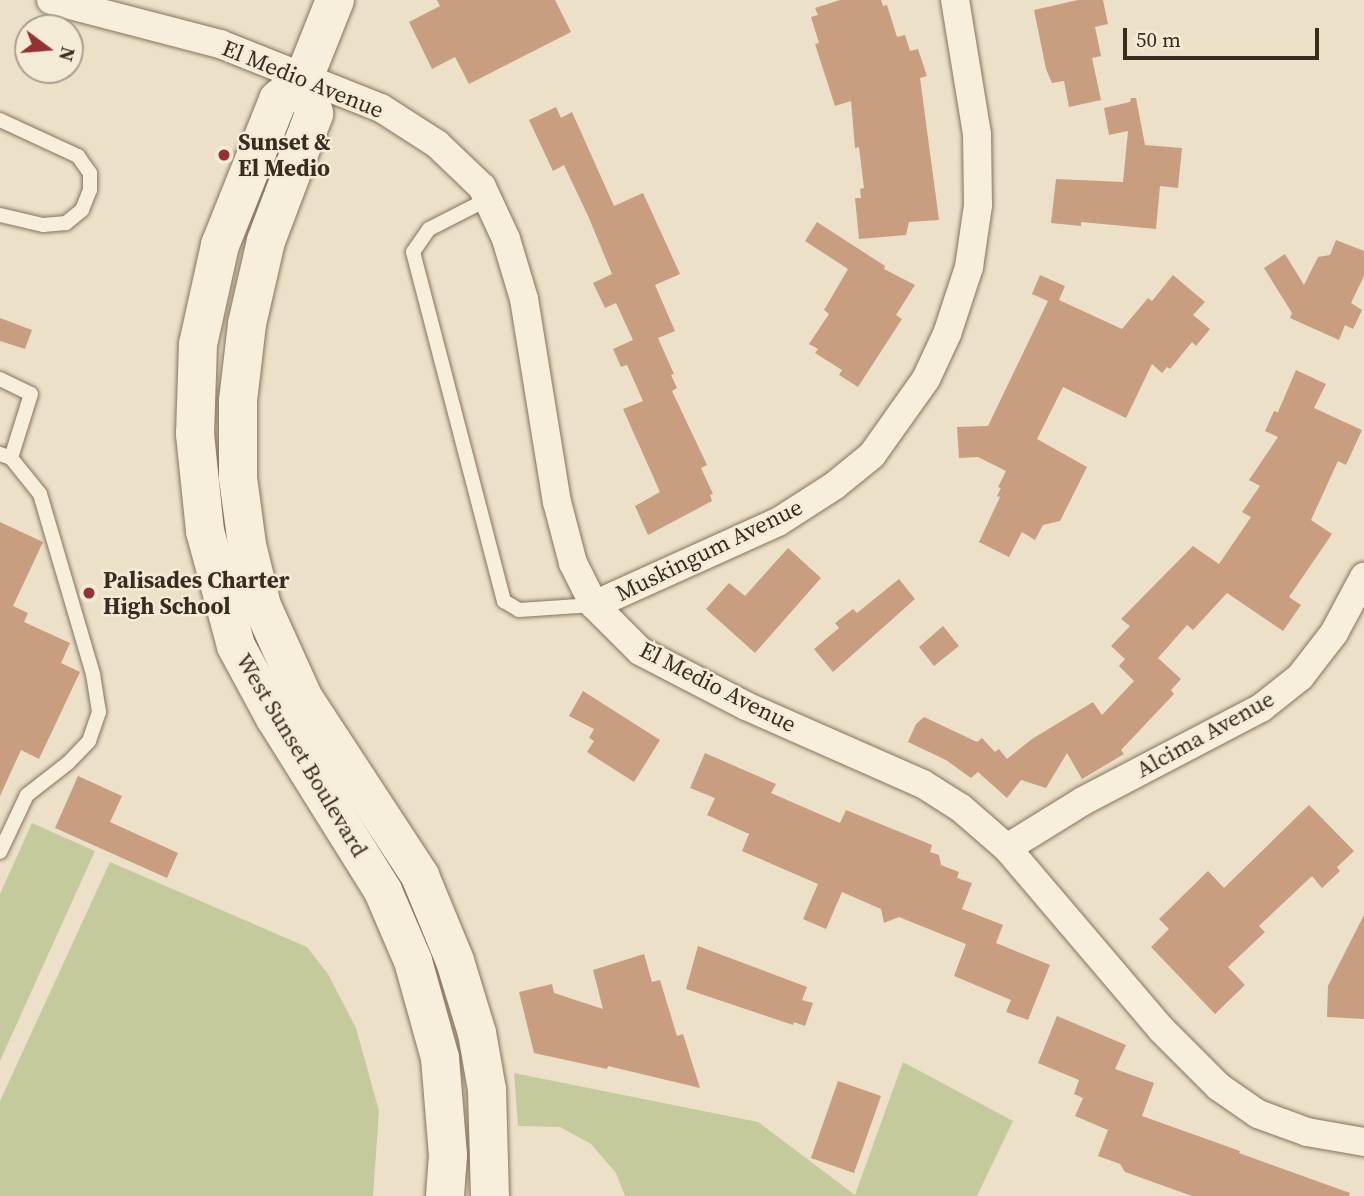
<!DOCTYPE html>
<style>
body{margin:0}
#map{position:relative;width:1364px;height:1196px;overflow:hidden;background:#ece1c8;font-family:"Source Serif 4",serif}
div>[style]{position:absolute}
.green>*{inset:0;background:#c5ca9c}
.building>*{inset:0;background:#c89d80}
.roads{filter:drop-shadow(0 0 2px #87735e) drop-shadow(0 0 2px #87735e)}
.lane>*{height:14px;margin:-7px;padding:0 7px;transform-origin:7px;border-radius:7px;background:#f7eedb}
.street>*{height:28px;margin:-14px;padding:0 14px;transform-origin:14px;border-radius:14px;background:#f7eedb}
.secondary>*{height:38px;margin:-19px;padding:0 19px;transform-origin:19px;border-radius:19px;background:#f7eedb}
.dots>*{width:19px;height:19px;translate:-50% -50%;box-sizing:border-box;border:4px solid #f4ebd7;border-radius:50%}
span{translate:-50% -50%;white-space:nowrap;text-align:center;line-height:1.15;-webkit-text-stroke:5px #f4ebd7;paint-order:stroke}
.street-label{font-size:23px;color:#382c20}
.poi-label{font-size:23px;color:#382c20;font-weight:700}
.left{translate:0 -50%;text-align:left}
.north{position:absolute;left:14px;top:14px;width:70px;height:70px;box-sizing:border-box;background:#f4ebd7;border:2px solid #a99f8e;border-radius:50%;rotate:106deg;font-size:19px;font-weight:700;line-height:28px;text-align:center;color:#382c20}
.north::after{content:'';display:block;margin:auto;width:24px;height:32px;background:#933133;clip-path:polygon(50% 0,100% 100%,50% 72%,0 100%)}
.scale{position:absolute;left:1123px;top:28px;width:196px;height:32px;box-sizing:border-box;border:4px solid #382c20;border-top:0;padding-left:9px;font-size:21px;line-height:24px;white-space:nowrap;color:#382c20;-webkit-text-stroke:5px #f4ebd7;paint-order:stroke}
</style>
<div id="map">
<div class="green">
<i style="clip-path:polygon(32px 823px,95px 851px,0 1061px,0 894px)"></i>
<i style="clip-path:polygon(110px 862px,307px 947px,328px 974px,356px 1028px,379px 1111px,373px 1196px,0 1196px,0 1101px)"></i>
<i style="clip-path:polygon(903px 1062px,1013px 1121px,977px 1196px,625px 1196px,616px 1173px,591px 1144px,560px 1127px,518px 1126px,514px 1073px,758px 1122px,855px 1195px)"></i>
</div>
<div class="building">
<i style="clip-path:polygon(437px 0,555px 0,571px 32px,469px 84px,455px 57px,432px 69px,409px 22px,440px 6px)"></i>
<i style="clip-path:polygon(840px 0,881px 0,883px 6px,887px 5px,897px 37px,905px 35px,910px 51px,918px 49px,927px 76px,920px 78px,939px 220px,909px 222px,906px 235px,859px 239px,855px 198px,861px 198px,860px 189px,864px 188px,859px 147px,855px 148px,851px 101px,835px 106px,815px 44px,819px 43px,811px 17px,818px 15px,815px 8px)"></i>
<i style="clip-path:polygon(1078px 0,1103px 0,1108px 24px,1095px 27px,1101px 56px,1092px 58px,1101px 100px,1069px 107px,1064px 81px,1052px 83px,1046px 69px,1034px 10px)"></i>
<i style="clip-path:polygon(1131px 98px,1136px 98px,1145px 145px,1182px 148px,1178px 188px,1160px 186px,1156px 229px,1081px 222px,1081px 226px,1051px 223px,1056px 179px,1123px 182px,1128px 131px,1109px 135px,1104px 108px,1130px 102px)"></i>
<i style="clip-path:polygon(556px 107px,561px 118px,572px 112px,614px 206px,643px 193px,680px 274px,655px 285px,675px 331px,658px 338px,674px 374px,671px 375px,677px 388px,672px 391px,707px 465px,701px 468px,713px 494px,710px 495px,712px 501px,648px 535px,635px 506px,660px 492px,623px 409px,643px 401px,627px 365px,621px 367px,613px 349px,633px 340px,616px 303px,605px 308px,593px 283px,612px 274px,589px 218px,564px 165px,553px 171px,529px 120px)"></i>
<i style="clip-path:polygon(817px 222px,885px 266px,884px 269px,915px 285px,896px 315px,902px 319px,858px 387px,839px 375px,842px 370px,815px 353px,818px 349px,809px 344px,829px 314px,824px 310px,848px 269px,805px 241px)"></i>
<i style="clip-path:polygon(1336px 240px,1364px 251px,1364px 276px,1351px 303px,1362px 310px,1353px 329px,1345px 325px,1339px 340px,1290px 318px,1292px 313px,1264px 268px,1285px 254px,1304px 285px,1318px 257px,1330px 255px)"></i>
<i style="clip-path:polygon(1040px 275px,1065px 286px,1059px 300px,1122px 329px,1148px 298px,1152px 301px,1173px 275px,1205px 302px,1193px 315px,1210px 329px,1196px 346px,1192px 342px,1170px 369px,1167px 367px,1162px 373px,1152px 364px,1126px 418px,1063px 387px,1037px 439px,1087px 467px,1060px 521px,1043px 525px,1035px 540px,1022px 532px,1009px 557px,979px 542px,1000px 497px,997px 496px,1001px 488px,998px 487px,1006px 471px,978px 457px,959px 458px,957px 427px,988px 426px,1048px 301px,1032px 294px)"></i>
<i style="clip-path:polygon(0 318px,32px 330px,25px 349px,0 341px)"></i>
<i style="clip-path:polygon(1296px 370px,1326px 384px,1314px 408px,1362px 430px,1346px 465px,1338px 461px,1311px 520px,1332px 534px,1289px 597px,1301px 605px,1283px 631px,1227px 593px,1193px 630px,1187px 625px,1158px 658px,1181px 679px,1171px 690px,1174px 694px,1121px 750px,1124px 754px,1082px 779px,1067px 753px,1046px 788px,1021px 780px,1007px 798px,978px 772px,971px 778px,946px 760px,908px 742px,916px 724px,924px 717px,977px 742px,982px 738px,995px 752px,999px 749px,1007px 759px,1032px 739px,1093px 702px,1102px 715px,1134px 681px,1119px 666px,1125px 659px,1111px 646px,1130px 626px,1121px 619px,1193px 546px,1219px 564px,1251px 517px,1242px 512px,1260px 486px,1249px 480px,1278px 437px,1265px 431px,1274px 411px,1278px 412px)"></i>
<i style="clip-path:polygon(0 522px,43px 542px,13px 606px,28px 613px,24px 622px,70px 643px,61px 663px,80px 672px,39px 759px,21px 750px,0 796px)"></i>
<i style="clip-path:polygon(788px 548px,821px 578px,755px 653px,706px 609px,729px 583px,745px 596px)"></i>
<i style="clip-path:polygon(899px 579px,915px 599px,833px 672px,814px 649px,839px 628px,835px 623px,853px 609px,857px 613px)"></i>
<i style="clip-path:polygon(943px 626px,959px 646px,934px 666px,919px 647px)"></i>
<i style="clip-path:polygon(583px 691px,660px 740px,634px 782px,587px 752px,594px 741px,589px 738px,594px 729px,569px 716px)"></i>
<i style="clip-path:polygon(705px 753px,776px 784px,771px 793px,840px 823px,846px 810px,932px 845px,930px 852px,939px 855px,941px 865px,959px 872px,957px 878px,972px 883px,962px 909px,1003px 925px,996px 943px,1050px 965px,1028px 1020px,1006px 1012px,1011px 1000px,954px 976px,966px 944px,899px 917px,884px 923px,881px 909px,842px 892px,826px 929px,803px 919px,818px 884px,742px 851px,749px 834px,707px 815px,715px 798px,690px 788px)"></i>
<i style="clip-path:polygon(78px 776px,122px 796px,110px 822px,178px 853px,167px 878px,55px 828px)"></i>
<i style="clip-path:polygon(1309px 805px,1354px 851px,1337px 867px,1340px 871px,1322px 888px,1312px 876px,1259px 926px,1265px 932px,1228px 967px,1245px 985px,1215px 1014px,1151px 947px,1169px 929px,1159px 919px,1208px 871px,1224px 888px)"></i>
<i style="clip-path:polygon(1364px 915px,1364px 1019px,1327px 1017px,1328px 986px)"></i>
<i style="clip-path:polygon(698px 946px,807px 987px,802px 1000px,813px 1003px,805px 1026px,794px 1022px,793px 1025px,686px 989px)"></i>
<i style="clip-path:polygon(644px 954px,652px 982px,660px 980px,677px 1036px,683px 1034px,700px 1088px,608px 1066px,607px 1069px,534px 1053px,519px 992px,552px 984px,554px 993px,603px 1009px,593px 970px)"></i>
<i style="clip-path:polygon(1057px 1016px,1126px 1045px,1115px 1069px,1154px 1083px,1142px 1116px,1240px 1151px,1239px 1153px,1350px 1193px,1349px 1196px,1192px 1196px,1125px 1172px,1120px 1164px,1098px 1156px,1108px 1130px,1075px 1116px,1083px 1098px,1074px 1094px,1079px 1080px,1038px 1063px)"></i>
<i style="clip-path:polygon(838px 1081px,881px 1096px,854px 1173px,811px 1158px)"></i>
</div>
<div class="roads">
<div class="lane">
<i style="left:0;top:120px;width:86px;rotate:24.8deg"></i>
<i style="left:78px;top:156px;width:21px;rotate:55deg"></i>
<i style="left:90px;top:173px;width:17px;rotate:90deg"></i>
<i style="left:90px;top:190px;width:22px;rotate:112deg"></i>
<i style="left:82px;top:210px;width:21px;rotate:141deg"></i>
<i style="left:66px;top:223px;width:23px;rotate:175deg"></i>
<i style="left:43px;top:225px;width:44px;rotate:-166.9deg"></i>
<i style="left:488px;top:199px;width:66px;rotate:153deg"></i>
<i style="left:429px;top:229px;width:28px;rotate:125deg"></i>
<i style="left:413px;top:252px;width:361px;rotate:75.4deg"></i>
<i style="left:504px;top:601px;width:17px;rotate:31deg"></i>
<i style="left:519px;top:610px;width:75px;rotate:-3.8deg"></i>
<i style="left:0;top:379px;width:34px;rotate:26deg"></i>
<i style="left:31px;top:394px;width:67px;rotate:107.4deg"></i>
<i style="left:11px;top:458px;width:12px;rotate:-160deg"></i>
<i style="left:0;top:852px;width:63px;rotate:-64.7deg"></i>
<i style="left:27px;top:795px;width:52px;rotate:-38deg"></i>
<i style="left:68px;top:763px;width:30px;rotate:-46deg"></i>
<i style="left:89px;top:741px;width:31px;rotate:-71deg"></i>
<i style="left:99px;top:712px;width:38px;rotate:-99deg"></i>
<i style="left:93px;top:674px;width:188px;rotate:-106.4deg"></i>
<i style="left:40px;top:494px;width:46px;rotate:-128.9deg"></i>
</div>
<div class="street">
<i style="left:51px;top:0;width:175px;rotate:14.6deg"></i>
<i style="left:220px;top:44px;width:173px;rotate:21.7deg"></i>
<i style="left:381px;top:108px;width:67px;rotate:32.7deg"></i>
<i style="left:437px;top:144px;width:62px;rotate:43.7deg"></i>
<i style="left:482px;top:187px;width:57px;rotate:65.2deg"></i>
<i style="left:506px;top:239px;width:63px;rotate:73.3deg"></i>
<i style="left:524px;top:299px;width:206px;rotate:80.8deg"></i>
<i style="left:557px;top:502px;width:63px;rotate:75.3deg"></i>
<i style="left:573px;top:563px;width:47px;rotate:63.4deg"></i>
<i style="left:594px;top:605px;width:65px;rotate:45deg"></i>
<i style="left:640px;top:651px;width:119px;rotate:27.4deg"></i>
<i style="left:746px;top:706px;width:193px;rotate:23.8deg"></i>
<i style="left:923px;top:784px;width:45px;rotate:32.3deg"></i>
<i style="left:961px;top:808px;width:61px;rotate:41deg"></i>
<i style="left:1007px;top:848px;width:238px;rotate:49.6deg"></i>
<i style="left:1161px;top:1029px;width:82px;rotate:45deg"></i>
<i style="left:1219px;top:1087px;width:47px;rotate:34.7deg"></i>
<i style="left:1258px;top:1114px;width:52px;rotate:20.2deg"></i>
<i style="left:1307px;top:1132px;width:58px;rotate:10deg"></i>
<i style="left:594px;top:605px;width:202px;rotate:-24.3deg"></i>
<i style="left:778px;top:522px;width:67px;rotate:-32.7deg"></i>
<i style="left:834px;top:486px;width:49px;rotate:-39.2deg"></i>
<i style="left:872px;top:455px;width:93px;rotate:-54.6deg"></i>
<i style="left:926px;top:379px;width:50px;rotate:-65deg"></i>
<i style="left:947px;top:334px;width:71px;rotate:-71.8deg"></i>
<i style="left:969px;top:267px;width:63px;rotate:-81.7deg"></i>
<i style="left:978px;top:205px;width:71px;rotate:-90.8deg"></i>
<i style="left:977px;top:134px;width:136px;rotate:-99.3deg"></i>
<i style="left:1007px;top:848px;width:89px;rotate:-31.7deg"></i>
<i style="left:1083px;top:801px;width:201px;rotate:-27.6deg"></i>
<i style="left:1261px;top:708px;width:50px;rotate:-38.5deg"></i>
<i style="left:1300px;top:677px;width:56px;rotate:-52.3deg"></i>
<i style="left:1334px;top:633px;width:64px;rotate:-61.8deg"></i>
</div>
<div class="secondary">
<i style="left:335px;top:0;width:84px;rotate:111.7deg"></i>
<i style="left:304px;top:78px;width:34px;rotate:140deg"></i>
<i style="left:278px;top:100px;width:156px;rotate:111.8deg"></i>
<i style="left:220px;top:245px;width:101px;rotate:102.5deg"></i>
<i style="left:198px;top:344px;width:90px;rotate:91.9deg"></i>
<i style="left:195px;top:434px;width:98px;rotate:84.1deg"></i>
<i style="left:205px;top:531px;width:119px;rotate:74.9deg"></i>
<i style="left:236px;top:646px;width:82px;rotate:61.6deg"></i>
<i style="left:275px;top:718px;width:204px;rotate:58deg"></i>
<i style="left:383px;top:891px;width:76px;rotate:66.8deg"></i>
<i style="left:413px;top:961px;width:101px;rotate:74.4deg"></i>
<i style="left:440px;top:1058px;width:97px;rotate:85.3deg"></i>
<i style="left:448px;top:1155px;width:41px;rotate:94.2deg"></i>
<i style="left:304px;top:78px;width:37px;rotate:74deg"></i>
<i style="left:314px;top:114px;width:136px;rotate:110.7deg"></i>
<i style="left:266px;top:241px;width:85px;rotate:102.9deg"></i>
<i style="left:247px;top:324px;width:78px;rotate:96.7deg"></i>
<i style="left:238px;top:401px;width:77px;rotate:90deg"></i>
<i style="left:238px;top:478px;width:68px;rotate:82.3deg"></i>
<i style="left:247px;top:545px;width:63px;rotate:76.2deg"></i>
<i style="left:262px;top:606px;width:100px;rotate:65.7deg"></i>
<i style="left:303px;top:697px;width:214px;rotate:56.8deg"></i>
<i style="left:420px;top:876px;width:92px;rotate:67.6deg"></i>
<i style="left:455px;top:961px;width:75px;rotate:73deg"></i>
<i style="left:477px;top:1033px;width:58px;rotate:80deg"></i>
<i style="left:487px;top:1090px;width:106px;rotate:88.4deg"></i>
</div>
</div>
<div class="dots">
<i style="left:224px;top:155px;background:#933133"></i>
<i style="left:89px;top:593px;background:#933133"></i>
</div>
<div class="street-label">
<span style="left:303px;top:79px;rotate:22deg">El Medio Avenue</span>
<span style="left:709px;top:550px;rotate:-26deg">Muskingum Avenue</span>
<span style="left:718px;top:687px;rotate:27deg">El Medio Avenue</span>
<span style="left:1205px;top:734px;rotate:-29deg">Alcima Avenue</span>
<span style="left:302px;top:755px;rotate:59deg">West Sunset Boulevard</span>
</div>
<div class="poi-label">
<span class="left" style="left:238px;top:155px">Sunset &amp;<br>El Medio</span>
<span class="left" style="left:103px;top:593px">Palisades Charter<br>High School</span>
</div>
<div class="north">N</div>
<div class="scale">50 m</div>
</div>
